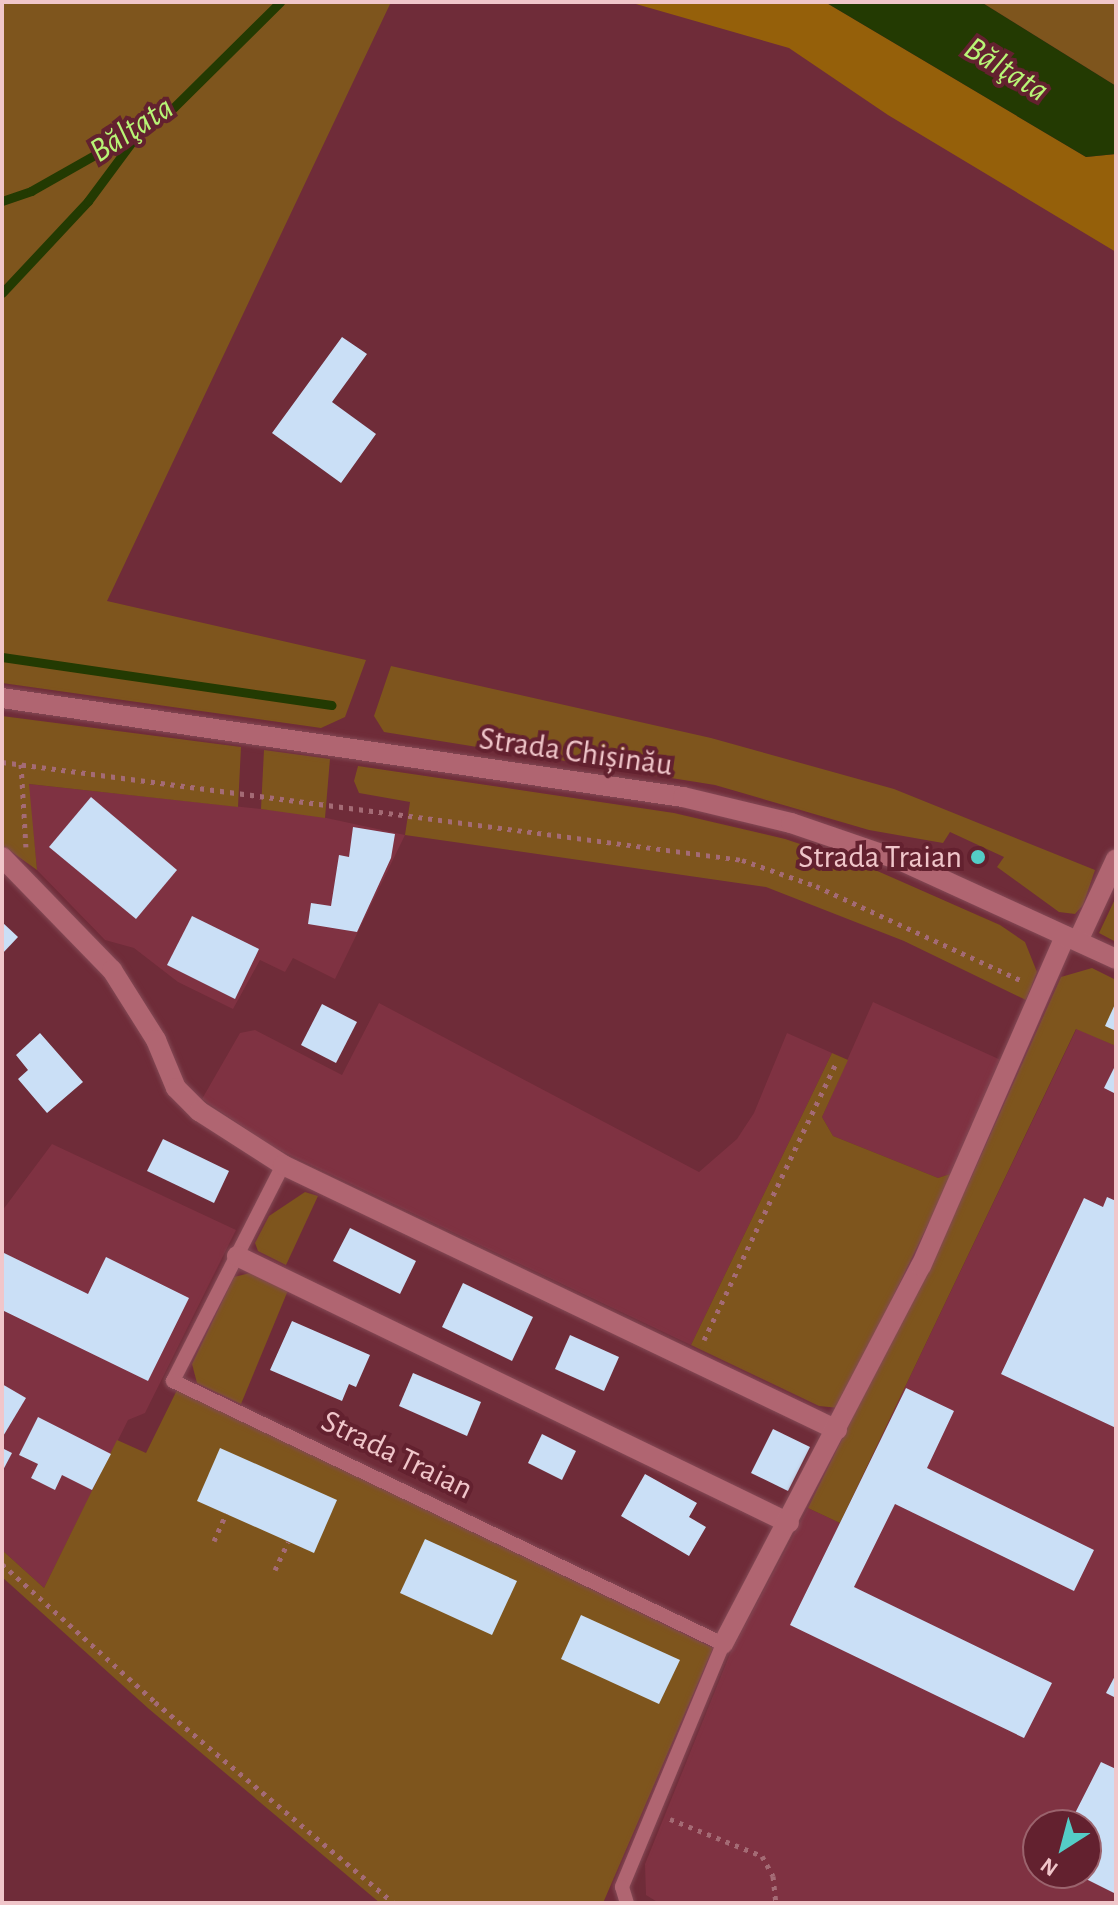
<!DOCTYPE html>
<meta charset="utf-8">
<style>
body{margin:0}
#map{position:relative;width:1118px;height:1905px;overflow:hidden;background:#6f2c39;font-family:"Alegreya Sans",sans-serif}
div>[style]{position:absolute}
.built>*{inset:0;background:#7f3242}
.green>*{inset:0;background:#7e551d}
.forest>*{inset:0;background:#95600a}
.water>*{inset:0;background:#233a02}
.stream>*{height:9px;margin:-4.5px;padding:0 4.5px;transform-origin:4.5px;border-radius:4.5px;background:#233a02}
.building>*{inset:0;background:#cadff6}
.path>*{height:5px;margin-top:-2.5px;transform-origin:0;background:repeating-linear-gradient(90deg,#a46b75 0 4px,transparent 0 10px)}
.roads{filter:drop-shadow(0 0 2px #844a56) drop-shadow(0 0 2px #844a56)}
.lane>*{height:14px;margin:-7px;padding:0 7px;transform-origin:7px;border-radius:7px;background:#b06571}
.street>*{height:20px;margin:-10px;padding:0 10px;transform-origin:10px;border-radius:10px;background:#b06571}
.secondary>*{height:20px;margin:-10px;padding:0 10px;transform-origin:10px;border-radius:10px;background:#b06571}
.dots>*{width:22px;height:22px;translate:-50% -50%;box-sizing:border-box;border:4px solid #63212f;border-radius:50%}
span{translate:-50% -50%;white-space:nowrap;text-align:center;line-height:1.15;-webkit-text-stroke:8px #63212f;paint-order:stroke}
.street-label{font-size:32px;color:#f0c6ca}
.poi-label{font-size:32px;color:#f0c6ca}
.right{translate:-100% -50%;text-align:right}
.water-label{font-size:34px;color:#b8f576;font-style:italic}
.frame{position:absolute;inset:0;border:4px solid #f0c6ca;pointer-events:none}
.north{position:absolute;left:1022px;top:1809px;width:80px;height:80px;box-sizing:border-box;background:#63212f;border:2px solid #9b636d;border-radius:50%;rotate:216deg;font-size:22px;font-weight:700;line-height:32px;text-align:center;color:#f0c6ca}
.north::after{content:'';display:block;margin:auto;width:28px;height:36px;background:#54cdc7;clip-path:polygon(50% 0,100% 100%,50% 72%,0 100%)}
</style>
<div id="map">
<div class="built">
<i style="clip-path:polygon(28px 784px,308px 814px,405px 835px,335px 979px,293px 958px,285px 972px,260px 960px,233px 1009px,178px 982px,134px 948px,105px 940px,37px 870px)"></i>
<i style="clip-path:polygon(873px 1002px,1003px 1061px,953px 1173px,938px 1178px,833px 1136px,822px 1117px)"></i>
<i style="clip-path:polygon(379px 1003px,699px 1172px,737px 1139px,754px 1113px,787px 1033px,832px 1053px,691px 1345px,273px 1147px,202px 1099px,240px 1033px,255px 1030px,342px 1075px)"></i>
<i style="clip-path:polygon(evenodd,1077px 1028px,1116px 1046px,1116px 1903px,659px 1903px,646px 1895px,645px 1864px,732px 1649px,808px 1508px,840px 1523px,1077px 1028px,1038px 1825px,1086px 1825px,1086px 1873px,1038px 1873px,1038px 1825px)"></i>
<i style="clip-path:polygon(52px 1144px,236px 1230px,145px 1413px,128px 1420px,44px 1588px,2px 1550px,2px 1211px)"></i>
</div>
<div class="green">
<i style="clip-path:polygon(2px 2px,391px 2px,107px 601px,366px 660px,345px 717px,321px 728px,2px 683px)"></i>
<i style="clip-path:polygon(981px 2px,1116px 2px,1116px 86px)"></i>
<i style="clip-path:polygon(391px 666px,711px 738px,894px 789px,1095px 870px,1083px 905px,1075px 914px,1059px 912px,997px 867px,1004px 857px,950px 832px,943px 843px,869px 830px,715px 785px,384px 732px,374px 716px)"></i>
<i style="clip-path:polygon(2px 716px,241px 747px,238px 807px,29px 784px,37px 870px,2px 845px)"></i>
<i style="clip-path:polygon(264px 750px,330px 759px,325px 818px,261px 809px)"></i>
<i style="clip-path:polygon(358px 766px,674px 813px,785px 839px,866px 866px,1000px 925px,1025px 942px,1037px 972px,1026px 1000px,904px 941px,766px 887px,405px 835px,410px 802px,359px 793px,354px 781px)"></i>
<i style="clip-path:polygon(1116px 897px,1116px 942px,1099px 933px)"></i>
<i style="clip-path:polygon(1092px 968px,1116px 980px,1116px 1046px,1076px 1029px,840px 1523px,808px 1508px,970px 1180px,1061px 977px)"></i>
<i style="clip-path:polygon(832px 1053px,848px 1060px,822px 1117px,833px 1136px,938px 1178px,953px 1173px,839px 1408px,819px 1406px,691px 1345px)"></i>
<i style="clip-path:polygon(305px 1192px,318px 1196px,286px 1265px,258px 1251px,255px 1243px,269px 1216px)"></i>
<i style="clip-path:polygon(254px 1272px,289px 1288px,241px 1404px,197px 1383px,192px 1364px,234px 1277px)"></i>
<i style="clip-path:polygon(177px 1390px,713px 1648px,603px 1903px,380px 1903px,149px 1709px,2px 1577px,2px 1550px,44px 1588px,117px 1440px,146px 1453px)"></i>
</div>
<div class="forest">
<i style="clip-path:polygon(629px 2px,825px 2px,1086px 157px,1116px 154px,1116px 252px,888px 115px,789px 48px)"></i>
</div>
<div class="water">
<i style="clip-path:polygon(825px 2px,981px 2px,1116px 86px,1116px 154px,1086px 157px)"></i>
</div>
<div class="stream">
<i style="left:2px;top:201px;width:31px;rotate:-19deg"></i>
<i style="left:31px;top:191px;width:156px;rotate:-29.5deg"></i>
<i style="left:167px;top:114px;width:159px;rotate:-44.7deg"></i>
<i style="left:2px;top:293px;width:126px;rotate:-46.9deg"></i>
<i style="left:88px;top:201px;width:87px;rotate:-53.4deg"></i>
<i style="left:2px;top:657px;width:333px;rotate:8.3deg"></i>
</div>
<div class="building">
<i style="clip-path:polygon(342px 337px,367px 354px,332px 402px,376px 434px,341px 483px,272px 433px)"></i>
<i style="clip-path:polygon(91px 797px,177px 870px,136px 919px,49px 847px)"></i>
<i style="clip-path:polygon(353px 827px,395px 834px,391px 858px,357px 932px,308px 924px,311px 903px,331px 906px,339px 855px,349px 857px)"></i>
<i style="clip-path:polygon(192px 916px,259px 949px,235px 999px,167px 965px)"></i>
<i style="clip-path:polygon(2px 922px,18px 937px,2px 954px)"></i>
<i style="clip-path:polygon(1116px 1002px,1116px 1031px,1105px 1026px)"></i>
<i style="clip-path:polygon(322px 1004px,357px 1022px,336px 1063px,301px 1045px)"></i>
<i style="clip-path:polygon(40px 1033px,83px 1082px,47px 1113px,18px 1079px,28px 1070px,16px 1055px)"></i>
<i style="clip-path:polygon(1116px 1064px,1116px 1094px,1104px 1088px)"></i>
<i style="clip-path:polygon(163px 1139px,229px 1171px,214px 1203px,147px 1171px)"></i>
<i style="clip-path:polygon(1107px 1197px,1116px 1201px,1116px 1428px,1001px 1374px,1084px 1198px,1103px 1207px)"></i>
<i style="clip-path:polygon(350px 1228px,416px 1261px,400px 1294px,333px 1261px)"></i>
<i style="clip-path:polygon(2px 1252px,88px 1294px,106px 1257px,189px 1298px,148px 1381px,2px 1310px)"></i>
<i style="clip-path:polygon(463px 1283px,533px 1317px,512px 1361px,442px 1327px)"></i>
<i style="clip-path:polygon(292px 1321px,370px 1355px,356px 1387px,349px 1384px,342px 1401px,270px 1370px)"></i>
<i style="clip-path:polygon(570px 1335px,619px 1357px,604px 1391px,555px 1369px)"></i>
<i style="clip-path:polygon(413px 1373px,481px 1402px,467px 1436px,399px 1406px)"></i>
<i style="clip-path:polygon(2px 1384px,26px 1398px,2px 1438px)"></i>
<i style="clip-path:polygon(906px 1388px,954px 1411px,927px 1468px,1094px 1550px,1074px 1591px,895px 1504px,854px 1587px,1052px 1683px,1024px 1738px,790px 1625px)"></i>
<i style="clip-path:polygon(38px 1417px,111px 1454px,92px 1490px,62px 1475px,55px 1490px,31px 1478px,38px 1464px,19px 1455px)"></i>
<i style="clip-path:polygon(773px 1429px,810px 1447px,788px 1491px,751px 1473px)"></i>
<i style="clip-path:polygon(542px 1434px,576px 1451px,562px 1480px,528px 1463px)"></i>
<i style="clip-path:polygon(2px 1448px,12px 1453px,2px 1472px)"></i>
<i style="clip-path:polygon(220px 1448px,337px 1500px,314px 1553px,197px 1501px)"></i>
<i style="clip-path:polygon(645px 1474px,697px 1503px,689px 1517px,706px 1527px,689px 1556px,621px 1516px)"></i>
<i style="clip-path:polygon(425px 1539px,517px 1581px,492px 1635px,400px 1593px)"></i>
<i style="clip-path:polygon(581px 1615px,680px 1660px,659px 1704px,561px 1659px)"></i>
<i style="clip-path:polygon(1116px 1674px,1116px 1698px,1106px 1693px)"></i>
<i style="clip-path:polygon(1101px 1762px,1116px 1769px,1116px 1894px,1080px 1876px,1097px 1844px,1086px 1838px,1086px 1825px,1069px 1825px)"></i>
</div>
<div class="path">
<i style="left:2px;top:762px;width:746px;rotate:7.54deg"></i>
<i style="left:742px;top:860px;width:78px;rotate:19.4deg"></i>
<i style="left:816px;top:886px;width:225px;rotate:24.7deg"></i>
<i style="left:21px;top:764px;width:83px;rotate:86.6deg"></i>
<i style="left:704px;top:1340px;width:307px;rotate:-64.5deg"></i>
<i style="left:214px;top:1541px;width:30px;rotate:-66deg"></i>
<i style="left:2px;top:1564px;width:206px;rotate:42deg"></i>
<i style="left:155px;top:1702px;width:312px;rotate:40.1deg"></i>
<i style="left:275px;top:1570px;width:31px;rotate:-65deg"></i>
<i style="left:670px;top:1819px;width:99px;rotate:21.9deg"></i>
<i style="left:762px;top:1856px;width:23px;rotate:61deg"></i>
<i style="left:773px;top:1876px;width:27px;rotate:84deg"></i>
</div>
<div class="roads">
<div class="lane">
<i style="left:283px;top:1165px;width:242px;rotate:117deg"></i>
<i style="left:173px;top:1381px;width:610px;rotate:25.56deg"></i>
<i style="left:723px;top:1644px;width:263px;rotate:112.6deg"></i>
<i style="left:622px;top:1887px;width:17px;rotate:73deg"></i>
</div>
<div class="street">
<i style="left:2px;top:857px;width:158px;rotate:45.8deg"></i>
<i style="left:112px;top:970px;width:83px;rotate:57.8deg"></i>
<i style="left:156px;top:1040px;width:52px;rotate:67.4deg"></i>
<i style="left:176px;top:1088px;width:33px;rotate:45deg"></i>
<i style="left:199px;top:1111px;width:100px;rotate:32.7deg"></i>
<i style="left:283px;top:1165px;width:614px;rotate:25.56deg"></i>
<i style="left:1078px;top:941px;width:90px;rotate:-65.1deg"></i>
<i style="left:237px;top:1256px;width:613px;rotate:25.81deg"></i>
<i style="left:723px;top:1644px;width:427px;rotate:-62.4deg"></i>
<i style="left:921px;top:1266px;width:360px;rotate:-66.4deg"></i>
</div>
<div class="secondary">
<i style="left:2px;top:698px;width:688px;rotate:8.27deg"></i>
<i style="left:683px;top:797px;width:111px;rotate:13.5deg"></i>
<i style="left:791px;top:823px;width:117px;rotate:18.9deg"></i>
<i style="left:902px;top:861px;width:235px;rotate:24.6deg"></i>
</div>
</div>
<div class="dots">
<i style="left:978px;top:857px;background:#54cdc7"></i>
</div>
<div class="street-label">
<span style="left:576px;top:752px;rotate:8deg">Strada Chișinău</span>
<span style="left:397px;top:1455px;rotate:26deg">Strada Traian</span>
</div>
<div class="poi-label">
<span class="right" style="left:962px;top:857px">Strada Traian</span>
</div>
<div class="water-label">
<span style="left:1006px;top:70px;rotate:32deg">Bălţata</span>
<span style="left:132px;top:130px;rotate:-33deg">Bălţata</span>
</div>
<div class="frame"></div>
<div class="north">N</div>
</div>
